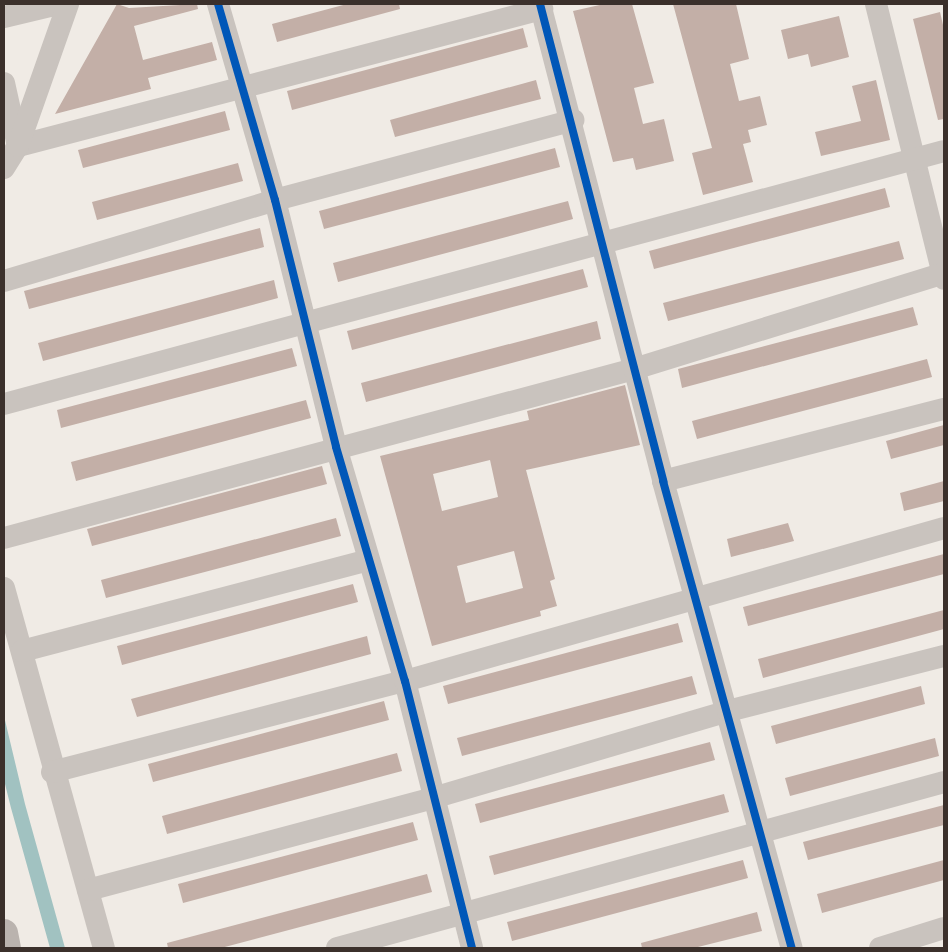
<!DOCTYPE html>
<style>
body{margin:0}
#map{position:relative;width:948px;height:952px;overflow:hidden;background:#f0ebe5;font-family:Commissioner,sans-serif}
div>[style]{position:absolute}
.water>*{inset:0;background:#a1c2c1}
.building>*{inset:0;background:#c3afa7}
.minor>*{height:22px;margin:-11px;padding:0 11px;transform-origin:11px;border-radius:11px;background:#c9c3be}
.secondary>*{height:28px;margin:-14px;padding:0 14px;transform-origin:14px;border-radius:14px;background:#bab3ae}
.cycleway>*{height:8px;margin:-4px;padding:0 4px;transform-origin:4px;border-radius:4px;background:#0057b8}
span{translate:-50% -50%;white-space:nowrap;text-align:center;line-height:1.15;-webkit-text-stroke:5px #fbf5ee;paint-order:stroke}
.frame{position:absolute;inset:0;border:5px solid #3b302b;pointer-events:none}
</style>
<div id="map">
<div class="water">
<i style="clip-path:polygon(4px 716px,25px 804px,65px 948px,50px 948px,11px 808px,4px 780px)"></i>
</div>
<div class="building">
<i style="clip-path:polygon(117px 4px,129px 8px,197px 4px,198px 9px,134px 26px,143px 60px,212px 42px,217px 60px,148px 78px,151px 89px,55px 114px)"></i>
<i style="clip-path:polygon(347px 4px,399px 4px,400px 9px,277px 42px,272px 24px)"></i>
<i style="clip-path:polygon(604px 4px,632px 4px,654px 83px,634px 88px,643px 124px,664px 119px,674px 161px,636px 170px,633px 158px,613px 162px,573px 11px)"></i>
<i style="clip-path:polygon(673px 4px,736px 4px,749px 59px,730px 64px,739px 101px,760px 96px,767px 125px,748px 130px,751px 142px,743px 144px,753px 182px,703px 195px,692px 153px,712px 148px)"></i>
<i style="clip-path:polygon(940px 12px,944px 29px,944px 119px,938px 120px,913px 19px)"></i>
<i style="clip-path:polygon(839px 16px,849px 57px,811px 67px,808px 54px,788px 59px,781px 30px)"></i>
<i style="clip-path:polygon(523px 28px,528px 47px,292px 110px,287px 91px)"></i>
<i style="clip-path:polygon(536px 80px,541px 99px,395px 137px,390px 120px)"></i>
<i style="clip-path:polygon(876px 80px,890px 140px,821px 156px,815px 132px,861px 121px,852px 86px)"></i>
<i style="clip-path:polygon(225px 111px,230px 130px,83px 168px,78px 150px)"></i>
<i style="clip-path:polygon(555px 148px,560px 167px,324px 229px,319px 211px)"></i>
<i style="clip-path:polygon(238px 163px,243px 181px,97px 220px,92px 202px)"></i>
<i style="clip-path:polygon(885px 188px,890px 207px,654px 269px,649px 251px)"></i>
<i style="clip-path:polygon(568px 201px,573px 219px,338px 282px,333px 263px)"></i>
<i style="clip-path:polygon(260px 228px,264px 247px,29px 309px,24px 291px)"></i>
<i style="clip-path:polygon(899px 241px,904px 259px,668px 321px,663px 303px)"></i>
<i style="clip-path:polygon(583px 269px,588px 287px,352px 350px,347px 331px)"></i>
<i style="clip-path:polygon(274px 280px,278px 298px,43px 361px,38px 343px)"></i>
<i style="clip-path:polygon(913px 307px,918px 325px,682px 388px,678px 369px)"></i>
<i style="clip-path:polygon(597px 321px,601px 339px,366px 402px,361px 383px)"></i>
<i style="clip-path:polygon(292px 348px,297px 366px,61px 428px,57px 410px)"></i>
<i style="clip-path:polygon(927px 359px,932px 377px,697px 439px,692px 421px)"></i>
<i style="clip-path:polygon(evenodd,625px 385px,640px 445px,526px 470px,555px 579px,550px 581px,557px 606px,540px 611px,541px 616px,432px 646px,380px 456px,529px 420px,527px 411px,625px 385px,490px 460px,498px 497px,442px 511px,433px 474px,490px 460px,625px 385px,514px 551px,523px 588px,466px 603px,457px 566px,514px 551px)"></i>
<i style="clip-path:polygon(306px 400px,311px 418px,76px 481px,71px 462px)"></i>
<i style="clip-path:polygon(944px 425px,944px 445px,891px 459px,886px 441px)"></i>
<i style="clip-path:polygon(322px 466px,327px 484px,92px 546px,87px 529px)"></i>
<i style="clip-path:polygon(944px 481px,944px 501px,904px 511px,900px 493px)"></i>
<i style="clip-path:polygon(336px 518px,341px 536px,106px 598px,101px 580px)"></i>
<i style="clip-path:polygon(788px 523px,794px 541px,731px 557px,727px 539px)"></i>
<i style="clip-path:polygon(944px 554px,944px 574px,748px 626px,743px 607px)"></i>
<i style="clip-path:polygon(353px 584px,358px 602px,122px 665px,117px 646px)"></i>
<i style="clip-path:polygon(944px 610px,944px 629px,763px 678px,758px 659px)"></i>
<i style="clip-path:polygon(678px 623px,683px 642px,448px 704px,443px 686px)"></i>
<i style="clip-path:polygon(367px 636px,371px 654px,137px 717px,131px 699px)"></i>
<i style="clip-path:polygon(692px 676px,697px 694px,462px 756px,457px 738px)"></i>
<i style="clip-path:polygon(921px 686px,925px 704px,776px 744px,771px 726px)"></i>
<i style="clip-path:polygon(384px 701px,389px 720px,153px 782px,148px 764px)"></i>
<i style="clip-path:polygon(935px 738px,939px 756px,790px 796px,785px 778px)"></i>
<i style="clip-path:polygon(710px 742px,715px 760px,480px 823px,475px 804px)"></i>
<i style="clip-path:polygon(397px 753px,402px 771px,167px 834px,162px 816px)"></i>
<i style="clip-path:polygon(724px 794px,729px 812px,494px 875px,489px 856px)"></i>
<i style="clip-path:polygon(944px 805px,944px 825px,808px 860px,803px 842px)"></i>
<i style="clip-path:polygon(413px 822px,418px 840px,183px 903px,178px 884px)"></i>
<i style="clip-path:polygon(743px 860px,748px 878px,512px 941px,507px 922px)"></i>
<i style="clip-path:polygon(944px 860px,944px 880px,822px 913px,817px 894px)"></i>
<i style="clip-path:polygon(427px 874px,432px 892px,221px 948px,168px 948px,167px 943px)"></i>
<i style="clip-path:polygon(757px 912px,762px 931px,694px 948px,642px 948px,641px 943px)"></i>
</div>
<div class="minor">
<i style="left:218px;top:4px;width:204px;rotate:73.8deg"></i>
<i style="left:275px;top:200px;width:254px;rotate:76.1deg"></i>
<i style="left:336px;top:447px;width:244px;rotate:73.6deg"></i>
<i style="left:405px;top:681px;width:275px;rotate:75.9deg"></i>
<i style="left:540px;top:4px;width:493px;rotate:75.5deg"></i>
<i style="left:663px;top:481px;width:484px;rotate:74.6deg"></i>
<i style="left:876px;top:4px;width:283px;rotate:76.1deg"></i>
<i style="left:4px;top:17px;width:57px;rotate:-13.3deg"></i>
<i style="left:4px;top:83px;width:65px;rotate:77.5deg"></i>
<i style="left:18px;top:146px;width:542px;rotate:-14.65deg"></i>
<i style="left:4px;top:168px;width:26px;rotate:-58deg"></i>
<i style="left:18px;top:146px;width:151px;rotate:-70.6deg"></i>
<i style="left:4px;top:281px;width:283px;rotate:-16.6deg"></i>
<i style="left:275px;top:200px;width:309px;rotate:-15deg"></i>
<i style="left:4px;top:404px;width:973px;rotate:-15.06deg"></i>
<i style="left:663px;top:481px;width:290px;rotate:-14.4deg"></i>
<i style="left:4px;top:538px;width:652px;rotate:-15.02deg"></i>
<i style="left:634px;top:369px;width:325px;rotate:-17.2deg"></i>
<i style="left:4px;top:588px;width:374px;rotate:74.5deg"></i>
<i style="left:22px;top:651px;width:358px;rotate:-14.7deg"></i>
<i style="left:52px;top:772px;width:365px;rotate:-14.5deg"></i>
<i style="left:405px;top:681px;width:560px;rotate:-15.85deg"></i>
<i style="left:88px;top:890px;width:357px;rotate:-14.9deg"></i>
<i style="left:433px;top:798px;width:308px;rotate:-16.4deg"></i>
<i style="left:728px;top:711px;width:223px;rotate:-14.3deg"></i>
<i style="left:337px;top:948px;width:629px;rotate:-15.3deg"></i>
<i style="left:880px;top:948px;width:67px;rotate:-17.4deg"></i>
</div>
<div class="secondary">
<i style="left:4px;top:933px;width:15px;rotate:79deg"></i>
</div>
<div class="cycleway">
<i style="left:218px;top:4px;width:204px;rotate:73.8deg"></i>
<i style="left:275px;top:200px;width:254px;rotate:76.1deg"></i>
<i style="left:336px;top:447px;width:244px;rotate:73.6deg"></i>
<i style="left:405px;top:681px;width:275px;rotate:75.9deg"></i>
<i style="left:540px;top:4px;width:493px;rotate:75.5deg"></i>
<i style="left:663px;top:481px;width:484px;rotate:74.6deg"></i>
</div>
<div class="frame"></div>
</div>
